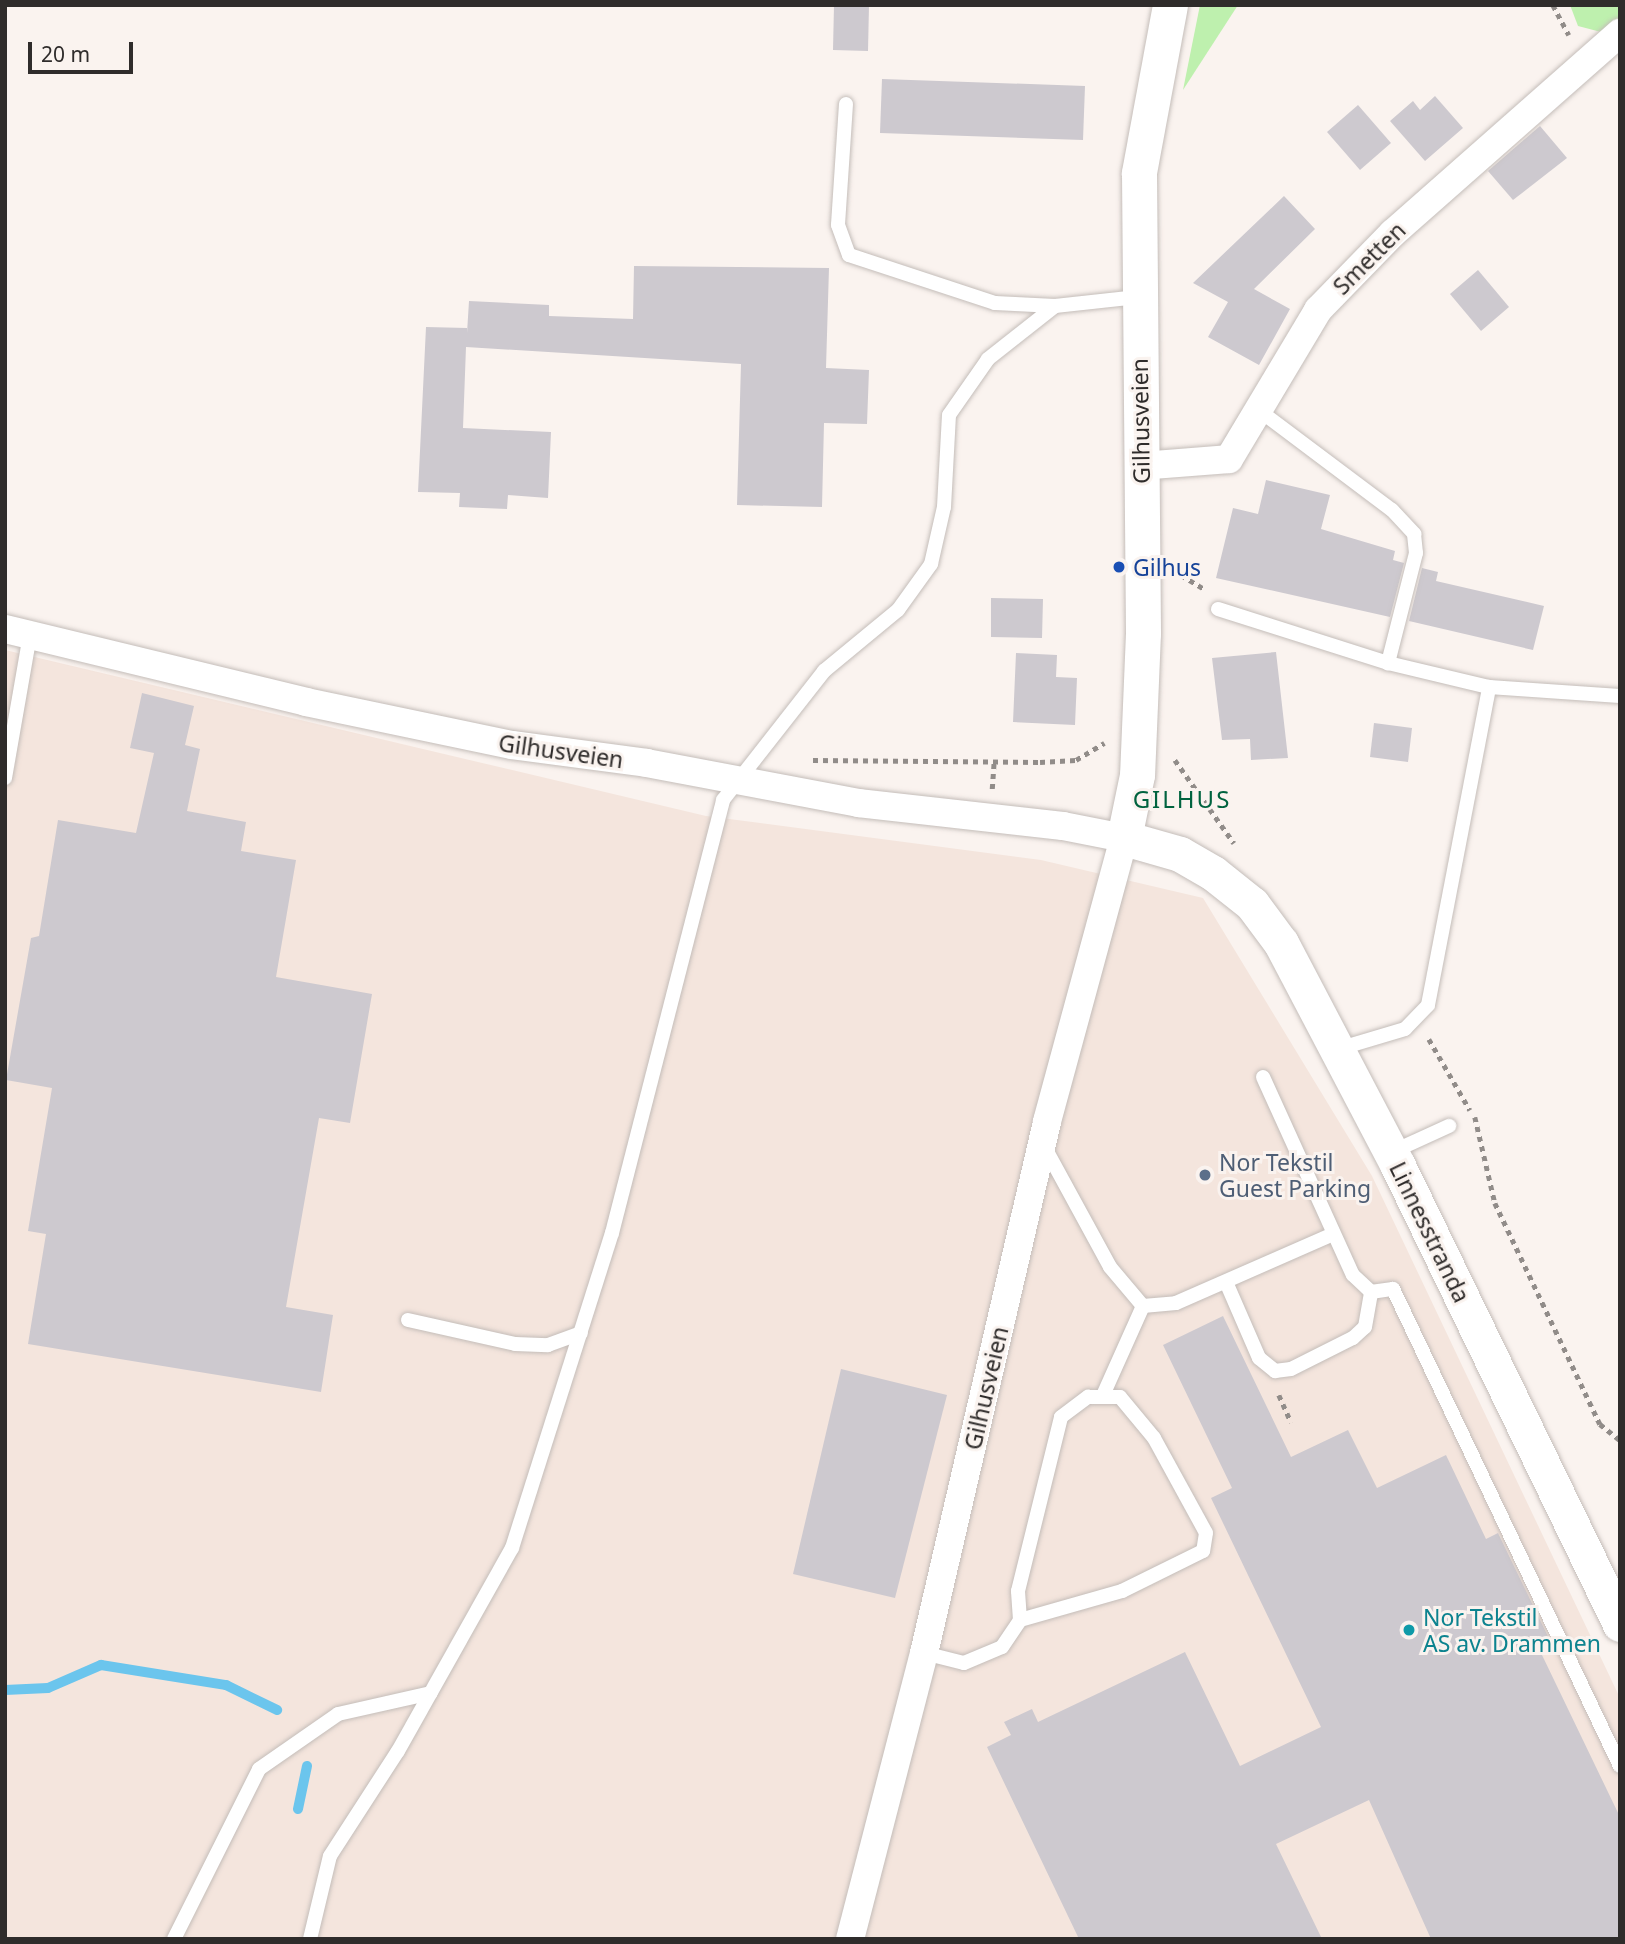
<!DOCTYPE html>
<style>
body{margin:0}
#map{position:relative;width:1625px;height:1944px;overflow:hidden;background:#faf3ef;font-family:"Noto Sans",sans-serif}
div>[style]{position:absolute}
.built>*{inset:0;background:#f4e5dd}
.green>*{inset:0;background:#bef0ae}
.stream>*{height:10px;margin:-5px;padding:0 5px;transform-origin:5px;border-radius:5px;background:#6bc5ed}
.building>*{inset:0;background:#cdc9cf}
.path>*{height:4.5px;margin-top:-2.25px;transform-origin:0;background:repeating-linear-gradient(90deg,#918c89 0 5px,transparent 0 10px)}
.roads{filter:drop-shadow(0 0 2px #c4bdb9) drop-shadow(0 0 2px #c4bdb9)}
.service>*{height:14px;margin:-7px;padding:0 7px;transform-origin:7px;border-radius:7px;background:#fff}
.minor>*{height:28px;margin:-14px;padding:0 14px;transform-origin:14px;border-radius:14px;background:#fff}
.tertiary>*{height:35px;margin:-17.5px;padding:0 17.5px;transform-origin:17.5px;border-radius:17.5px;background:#fff}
.dots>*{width:19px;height:19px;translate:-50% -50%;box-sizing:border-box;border:4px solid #faf3ef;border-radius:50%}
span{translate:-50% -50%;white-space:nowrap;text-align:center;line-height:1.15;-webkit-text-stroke:6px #faf3ef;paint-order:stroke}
.street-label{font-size:23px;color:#2f2c2b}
.transit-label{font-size:23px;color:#164399}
.left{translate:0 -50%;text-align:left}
.service-label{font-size:23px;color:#4e5e75}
.culture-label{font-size:23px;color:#0d838f}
.neighbourhood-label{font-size:24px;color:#00633f;letter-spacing:2px}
.frame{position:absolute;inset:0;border:7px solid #2f2c2b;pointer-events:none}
.scale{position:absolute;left:28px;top:42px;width:105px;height:32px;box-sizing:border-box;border:4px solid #2f2c2b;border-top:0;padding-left:9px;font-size:21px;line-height:24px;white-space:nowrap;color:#2f2c2b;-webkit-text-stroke:5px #faf3ef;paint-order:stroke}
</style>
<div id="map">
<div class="built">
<i style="clip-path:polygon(5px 650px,706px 816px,1041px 860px,1203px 898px,1372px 1176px,1620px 1698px,1620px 1939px,5px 1939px)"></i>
</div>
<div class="green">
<i style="clip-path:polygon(1200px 5px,1238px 5px,1183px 90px)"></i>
<i style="clip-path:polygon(1570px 5px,1620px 5px,1620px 17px,1601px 32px,1578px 26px)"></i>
</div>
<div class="stream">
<i style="left:5px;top:1690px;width:43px;rotate:-2.7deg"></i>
<i style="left:48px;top:1688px;width:58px;rotate:-23.5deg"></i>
<i style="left:101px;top:1665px;width:127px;rotate:9.1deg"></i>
<i style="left:226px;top:1685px;width:57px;rotate:26.1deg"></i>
<i style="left:298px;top:1809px;width:44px;rotate:-78.2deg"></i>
</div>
<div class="building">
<i style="clip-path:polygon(834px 5px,869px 5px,868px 51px,833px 50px)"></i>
<i style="clip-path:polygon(882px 79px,1085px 86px,1083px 140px,880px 133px)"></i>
<i style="clip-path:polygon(1435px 96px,1463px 128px,1425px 161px,1390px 121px,1413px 101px,1420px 110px)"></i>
<i style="clip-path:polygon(1358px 105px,1391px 143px,1360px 170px,1327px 132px)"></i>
<i style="clip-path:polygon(1540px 126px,1567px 158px,1513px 200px,1488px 171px)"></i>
<i style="clip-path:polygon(1284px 196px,1315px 229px,1254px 289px,1290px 309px,1259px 365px,1208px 337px,1228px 302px,1193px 283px)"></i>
<i style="clip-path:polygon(634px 266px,829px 268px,826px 368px,869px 370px,867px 424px,824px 423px,822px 507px,737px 505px,741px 364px,466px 347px,463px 428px,551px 432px,548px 498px,508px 495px,507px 509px,459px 507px,460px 493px,418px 492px,426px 327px,467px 328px,467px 333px,469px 301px,549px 305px,549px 316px,633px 319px)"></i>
<i style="clip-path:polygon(1478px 270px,1509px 307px,1481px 331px,1450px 294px)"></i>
<i style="clip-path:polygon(1266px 480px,1330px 495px,1321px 529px,1395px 551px,1393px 560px,1404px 563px,1390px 617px,1216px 578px,1233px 508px,1258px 514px)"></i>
<i style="clip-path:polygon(1422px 568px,1438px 572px,1436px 581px,1544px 606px,1533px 650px,1409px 621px)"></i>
<i style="clip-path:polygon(991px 598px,1043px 599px,1042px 638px,991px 637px)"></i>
<i style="clip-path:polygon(1276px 652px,1288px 758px,1251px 760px,1250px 739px,1222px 740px,1212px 658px)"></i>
<i style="clip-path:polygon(1016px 653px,1057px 655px,1056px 677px,1077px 678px,1075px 725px,1013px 722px)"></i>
<i style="clip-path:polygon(142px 693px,194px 706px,185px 745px,200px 749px,187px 811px,246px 822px,241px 851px,296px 860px,276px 977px,372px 994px,350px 1123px,319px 1118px,286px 1307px,333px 1315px,321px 1392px,28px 1344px,46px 1234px,28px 1231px,52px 1088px,6px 1080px,31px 938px,39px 936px,58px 820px,136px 833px,154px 753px,130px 748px)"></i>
<i style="clip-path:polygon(1374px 723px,1412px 728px,1408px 762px,1370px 757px)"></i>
<i style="clip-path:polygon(1223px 1316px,1291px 1457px,1348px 1430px,1377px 1488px,1446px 1455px,1486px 1539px,1498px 1533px,1554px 1649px,1542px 1655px,1620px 1817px,1620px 1939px,1431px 1939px,1369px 1800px,1276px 1844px,1322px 1939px,1079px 1939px,987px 1747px,1011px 1735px,1004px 1722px,1032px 1709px,1038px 1722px,1185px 1652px,1240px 1766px,1321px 1727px,1211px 1498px,1232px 1488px,1163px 1345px)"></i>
<i style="clip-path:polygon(841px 1369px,947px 1395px,895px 1598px,793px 1574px)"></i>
</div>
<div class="path">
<i style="left:1553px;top:5px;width:34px;rotate:62deg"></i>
<i style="left:1181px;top:575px;width:27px;rotate:31deg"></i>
<i style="left:813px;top:760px;width:227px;rotate:0.5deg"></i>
<i style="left:1040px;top:762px;width:36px;rotate:-3deg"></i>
<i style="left:1076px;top:760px;width:33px;rotate:-31deg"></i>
<i style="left:1175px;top:760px;width:102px;rotate:54.6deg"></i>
<i style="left:992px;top:789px;width:26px;rotate:-86deg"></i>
<i style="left:1429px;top:1039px;width:82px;rotate:60deg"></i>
<i style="left:1475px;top:1117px;width:88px;rotate:76.9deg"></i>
<i style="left:1495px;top:1203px;width:245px;rotate:64.6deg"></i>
<i style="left:1600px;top:1424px;width:26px;rotate:39deg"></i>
<i style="left:1279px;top:1395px;width:30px;rotate:66deg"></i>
</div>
<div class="roads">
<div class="service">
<i style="left:846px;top:104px;width:121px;rotate:93.8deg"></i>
<i style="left:838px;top:225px;width:32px;rotate:70deg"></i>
<i style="left:849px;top:255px;width:154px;rotate:18.2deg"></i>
<i style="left:995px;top:303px;width:60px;rotate:2.9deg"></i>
<i style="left:1055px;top:306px;width:83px;rotate:-6.2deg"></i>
<i style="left:1260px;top:411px;width:165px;rotate:36.9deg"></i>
<i style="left:1392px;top:510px;width:33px;rotate:47deg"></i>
<i style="left:1414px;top:534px;width:19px;rotate:84deg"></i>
<i style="left:1416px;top:553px;width:114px;rotate:104.3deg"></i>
<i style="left:1218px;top:609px;width:178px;rotate:17.6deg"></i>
<i style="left:1388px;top:663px;width:104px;rotate:13.4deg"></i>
<i style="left:1489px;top:687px;width:131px;rotate:3.9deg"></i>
<i style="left:5px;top:778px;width:145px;rotate:-80.1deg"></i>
<i style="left:1338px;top:1049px;width:70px;rotate:-16.6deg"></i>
<i style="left:1405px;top:1029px;width:33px;rotate:-46deg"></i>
<i style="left:1428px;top:1005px;width:324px;rotate:-79.1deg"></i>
<i style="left:1263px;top:1077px;width:217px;rotate:65.6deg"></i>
<i style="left:1353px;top:1275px;width:25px;rotate:43deg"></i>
<i style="left:1371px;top:1292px;width:22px;rotate:-8deg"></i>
<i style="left:1393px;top:1289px;width:528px;rotate:64.55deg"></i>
<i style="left:1043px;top:1144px;width:140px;rotate:61.4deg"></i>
<i style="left:1110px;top:1267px;width:51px;rotate:49.8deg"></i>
<i style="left:1143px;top:1306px;width:33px;rotate:-5deg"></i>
<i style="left:1176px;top:1303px;width:169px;rotate:-23.7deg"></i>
<i style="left:1392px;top:1152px;width:63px;rotate:-24.5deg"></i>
<i style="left:1226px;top:1282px;width:83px;rotate:66.5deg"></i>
<i style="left:1259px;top:1358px;width:21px;rotate:39deg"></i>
<i style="left:1275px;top:1371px;width:16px;rotate:-7deg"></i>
<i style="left:1291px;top:1369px;width:69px;rotate:-26.6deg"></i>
<i style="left:1353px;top:1338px;width:16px;rotate:-43deg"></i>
<i style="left:1365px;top:1327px;width:36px;rotate:-80deg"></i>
<i style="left:408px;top:1320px;width:110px;rotate:12.6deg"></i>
<i style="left:515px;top:1344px;width:33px;rotate:2deg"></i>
<i style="left:548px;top:1345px;width:35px;rotate:-20deg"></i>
<i style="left:1104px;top:1393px;width:95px;rotate:-65.9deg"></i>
<i style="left:924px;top:1653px;width:41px;rotate:14deg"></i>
<i style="left:964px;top:1663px;width:41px;rotate:-22.8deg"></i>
<i style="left:1002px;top:1647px;width:32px;rotate:-56deg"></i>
<i style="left:1020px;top:1620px;width:29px;rotate:-94deg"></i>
<i style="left:1018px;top:1591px;width:179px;rotate:-76.1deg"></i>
<i style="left:1061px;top:1417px;width:34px;rotate:-37deg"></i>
<i style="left:1088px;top:1397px;width:32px"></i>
<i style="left:1120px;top:1397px;width:53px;rotate:50.3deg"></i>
<i style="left:1154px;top:1438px;width:108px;rotate:61.3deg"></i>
<i style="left:1206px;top:1533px;width:18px;rotate:99deg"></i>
<i style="left:1203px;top:1551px;width:90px;rotate:153.7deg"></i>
<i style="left:1122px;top:1591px;width:106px;rotate:164.1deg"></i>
<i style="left:174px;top:1939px;width:190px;rotate:-63.4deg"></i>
<i style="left:259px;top:1769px;width:96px;rotate:-34.8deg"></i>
<i style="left:338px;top:1714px;width:95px;rotate:-12.7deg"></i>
<i style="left:310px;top:1939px;width:85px;rotate:-76.5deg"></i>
<i style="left:330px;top:1856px;width:125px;rotate:-57.1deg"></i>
<i style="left:398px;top:1751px;width:233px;rotate:-60.7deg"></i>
<i style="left:512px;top:1548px;width:330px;rotate:-72.4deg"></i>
<i style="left:612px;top:1233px;width:447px;rotate:-75.6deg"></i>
<i style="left:723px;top:800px;width:164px;rotate:-51.9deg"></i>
<i style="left:824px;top:671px;width:96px;rotate:-39.5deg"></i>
<i style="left:898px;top:610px;width:57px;rotate:-54.3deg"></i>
<i style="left:931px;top:564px;width:58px;rotate:-77.2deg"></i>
<i style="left:944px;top:507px;width:92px;rotate:-86.9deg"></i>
<i style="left:949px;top:415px;width:68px;rotate:-55.1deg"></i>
<i style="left:988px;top:359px;width:85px;rotate:-38.3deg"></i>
</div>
<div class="minor">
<i style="left:1140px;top:466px;width:89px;rotate:-4.5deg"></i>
<i style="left:1229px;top:459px;width:174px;rotate:-59.1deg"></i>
<i style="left:1318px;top:310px;width:107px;rotate:-45.8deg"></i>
<i style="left:1393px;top:233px;width:303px;rotate:-41.4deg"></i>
<i style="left:5px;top:629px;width:310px;rotate:13.6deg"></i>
<i style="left:306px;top:702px;width:210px;rotate:11.8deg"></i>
<i style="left:512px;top:745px;width:136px;rotate:7.6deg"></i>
<i style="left:647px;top:763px;width:215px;rotate:10.7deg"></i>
<i style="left:858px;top:803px;width:206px;rotate:6.4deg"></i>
<i style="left:1063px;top:826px;width:62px;rotate:11.1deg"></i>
<i style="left:1124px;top:838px;width:294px;rotate:105.2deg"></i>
<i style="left:1047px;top:1122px;width:545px;rotate:103.04deg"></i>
<i style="left:924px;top:1653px;width:295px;rotate:104.5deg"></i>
</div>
<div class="tertiary">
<i style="left:1170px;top:5px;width:171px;rotate:100.5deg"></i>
<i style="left:1139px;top:173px;width:460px;rotate:89.5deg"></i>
<i style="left:1143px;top:633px;width:142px;rotate:92.4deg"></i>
<i style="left:1137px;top:775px;width:64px;rotate:101.7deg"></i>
<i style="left:1124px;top:838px;width:58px;rotate:15.9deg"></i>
<i style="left:1180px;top:854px;width:38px;rotate:30deg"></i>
<i style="left:1213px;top:873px;width:50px;rotate:38.5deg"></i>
<i style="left:1252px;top:904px;width:49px;rotate:53.4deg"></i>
<i style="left:1281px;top:943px;width:252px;rotate:62.3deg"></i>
<i style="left:1398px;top:1166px;width:509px;rotate:64.14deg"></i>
</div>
</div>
<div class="dots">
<i style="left:1119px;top:567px;background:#1a4fb4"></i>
<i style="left:1205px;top:1175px;background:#5c6f8a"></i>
<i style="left:1409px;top:1630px;background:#0f9aa8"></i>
</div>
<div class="street-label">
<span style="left:1369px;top:258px;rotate:-45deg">Smetten</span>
<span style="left:1140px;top:421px;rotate:-91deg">Gilhusveien</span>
<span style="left:561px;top:751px;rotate:8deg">Gilhusveien</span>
<span style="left:1430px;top:1232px;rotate:64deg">Linnesstranda</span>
<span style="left:986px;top:1388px;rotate:-77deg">Gilhusveien</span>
</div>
<div class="transit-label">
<span class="left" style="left:1133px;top:567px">Gilhus</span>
</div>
<div class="service-label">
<span class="left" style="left:1219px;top:1175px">Nor Tekstil<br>Guest Parking</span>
</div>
<div class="culture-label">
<span class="left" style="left:1423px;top:1630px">Nor Tekstil<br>AS av. Drammen</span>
</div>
<div class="neighbourhood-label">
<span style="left:1182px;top:799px">GILHUS</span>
</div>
<div class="frame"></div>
<div class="scale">20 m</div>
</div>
